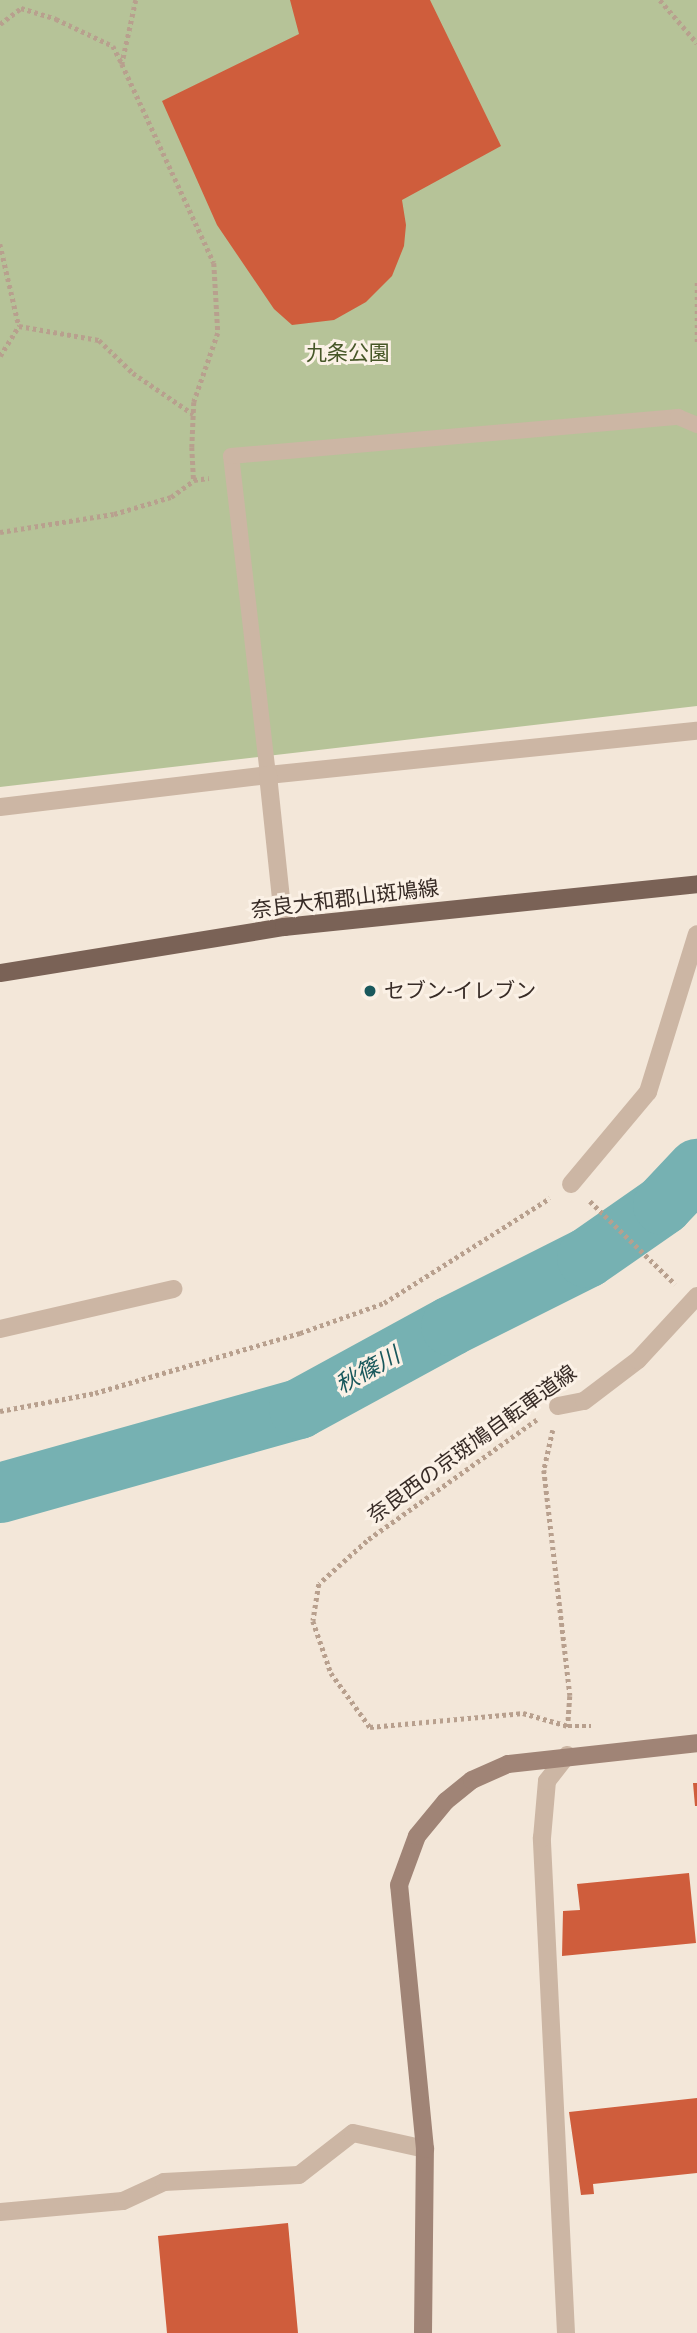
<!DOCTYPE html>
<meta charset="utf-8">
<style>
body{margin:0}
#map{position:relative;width:697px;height:2333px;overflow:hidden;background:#f3e7d9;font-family:"Roboto Condensed","Noto Sans JP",sans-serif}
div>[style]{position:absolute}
.green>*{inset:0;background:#b6c398}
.river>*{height:60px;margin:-30px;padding:0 30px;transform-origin:30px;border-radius:30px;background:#76b1b2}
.building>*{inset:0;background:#cf5d3c}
.path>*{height:4.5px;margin-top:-2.25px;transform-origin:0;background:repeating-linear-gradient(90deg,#b8a08e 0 3.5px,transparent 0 7px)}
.lane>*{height:16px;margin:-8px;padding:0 8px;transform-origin:8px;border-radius:8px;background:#ccb6a4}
.street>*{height:18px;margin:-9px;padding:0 9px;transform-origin:9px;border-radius:9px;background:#ccb6a4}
.secondary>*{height:18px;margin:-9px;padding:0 9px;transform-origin:9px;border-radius:9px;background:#a08476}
.primary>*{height:18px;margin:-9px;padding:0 9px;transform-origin:9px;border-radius:9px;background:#7a6256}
.dots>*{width:19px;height:19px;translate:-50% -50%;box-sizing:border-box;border:4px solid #fbf1e6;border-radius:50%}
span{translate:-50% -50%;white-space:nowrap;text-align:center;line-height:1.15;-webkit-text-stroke:6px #fbf1e6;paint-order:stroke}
.park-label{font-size:21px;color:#475728}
.street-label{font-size:21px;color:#372b26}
.poi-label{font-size:21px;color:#372b26}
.left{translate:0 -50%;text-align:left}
.water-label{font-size:23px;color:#19585c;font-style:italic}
</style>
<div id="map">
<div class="green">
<i style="clip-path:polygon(0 0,697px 0,697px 706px,0 787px)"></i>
</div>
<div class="river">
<i style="left:0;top:1493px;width:311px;rotate:-15.7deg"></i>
<i style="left:299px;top:1409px;width:173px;rotate:-28.6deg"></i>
<i style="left:451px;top:1326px;width:152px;rotate:-26.6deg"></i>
<i style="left:587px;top:1258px;width:93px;rotate:-34.9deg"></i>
<i style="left:663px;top:1205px;width:50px;rotate:-46.6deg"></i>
</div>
<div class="building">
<i style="clip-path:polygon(290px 0,430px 0,501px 146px,402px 200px,406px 225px,404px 246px,392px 276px,366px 302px,334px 320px,292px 325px,274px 309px,217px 225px,162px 101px,299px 34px)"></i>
<i style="clip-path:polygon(693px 1783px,697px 1783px,697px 1806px,695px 1806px)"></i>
<i style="clip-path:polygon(689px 1873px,696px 1943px,562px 1956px,563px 1911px,580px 1910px,577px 1884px)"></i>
<i style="clip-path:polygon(697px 2098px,697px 2173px,593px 2184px,594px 2194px,581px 2195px,569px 2112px)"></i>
<i style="clip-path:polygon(288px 2223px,298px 2333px,167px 2333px,158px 2236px)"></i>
</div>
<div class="path">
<i style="left:136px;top:0;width:66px;rotate:102.3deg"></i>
<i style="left:122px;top:64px;width:219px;rotate:65.2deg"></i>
<i style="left:214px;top:263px;width:70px;rotate:86.7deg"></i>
<i style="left:218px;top:333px;width:73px;rotate:109.2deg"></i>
<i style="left:194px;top:402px;width:45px;rotate:92.5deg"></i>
<i style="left:192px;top:447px;width:33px;rotate:87deg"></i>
<i style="left:194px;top:480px;width:15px;rotate:-8deg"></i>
<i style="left:660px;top:0;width:57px;rotate:49.3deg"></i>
<i style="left:0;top:24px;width:26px;rotate:-37deg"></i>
<i style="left:21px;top:8px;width:37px;rotate:17deg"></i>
<i style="left:56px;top:19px;width:63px;rotate:25.3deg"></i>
<i style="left:113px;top:46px;width:20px;rotate:63deg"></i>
<i style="left:0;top:244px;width:84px;rotate:77deg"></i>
<i style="left:697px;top:342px;width:60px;rotate:-90deg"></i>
<i style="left:0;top:356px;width:36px;rotate:-58deg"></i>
<i style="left:19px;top:326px;width:81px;rotate:9.9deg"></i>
<i style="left:99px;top:340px;width:47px;rotate:44.1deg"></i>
<i style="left:133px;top:373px;width:73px;rotate:34.3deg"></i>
<i style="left:0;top:532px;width:115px;rotate:-9deg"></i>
<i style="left:114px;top:514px;width:59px;rotate:-16.6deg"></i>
<i style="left:171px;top:497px;width:29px;rotate:-36deg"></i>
<i style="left:590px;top:1201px;width:119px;rotate:44.3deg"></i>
<i style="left:0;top:1411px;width:97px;rotate:-10.7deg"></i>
<i style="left:95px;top:1393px;width:214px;rotate:-16.3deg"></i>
<i style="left:300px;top:1333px;width:89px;rotate:-19.7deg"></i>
<i style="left:384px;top:1303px;width:196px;rotate:-32.3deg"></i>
<i style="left:537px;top:1420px;width:209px;rotate:144.6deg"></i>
<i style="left:367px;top:1541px;width:64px;rotate:138.1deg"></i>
<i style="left:319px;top:1584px;width:37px;rotate:99deg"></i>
<i style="left:313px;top:1621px;width:55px;rotate:70.9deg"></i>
<i style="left:331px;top:1673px;width:67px;rotate:54.2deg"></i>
<i style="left:370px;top:1727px;width:154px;rotate:-5.2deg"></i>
<i style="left:523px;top:1713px;width:47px;rotate:16.1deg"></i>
<i style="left:568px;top:1726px;width:23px"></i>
<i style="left:553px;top:1430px;width:41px;rotate:102.7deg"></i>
<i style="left:544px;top:1470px;width:227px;rotate:83.4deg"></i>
<i style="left:570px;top:1696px;width:31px;rotate:94deg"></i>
</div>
<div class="lane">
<i style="left:268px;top:775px;width:321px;rotate:-96.6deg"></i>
<i style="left:231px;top:456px;width:449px;rotate:-5deg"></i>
<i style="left:678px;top:417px;width:21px;rotate:23deg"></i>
</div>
<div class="street">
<i style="left:268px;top:775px;width:431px;rotate:-5.9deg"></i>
<i style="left:0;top:807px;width:270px;rotate:-6.8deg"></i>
<i style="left:268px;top:775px;width:153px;rotate:84deg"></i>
<i style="left:571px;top:1184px;width:120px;rotate:-50.1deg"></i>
<i style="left:648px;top:1092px;width:165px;rotate:-72.8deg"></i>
<i style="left:0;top:1329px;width:178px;rotate:-13deg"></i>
<i style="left:558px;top:1406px;width:26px;rotate:-11deg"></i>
<i style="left:584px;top:1401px;width:68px;rotate:-37.2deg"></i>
<i style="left:638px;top:1360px;width:87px;rotate:-47.3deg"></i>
<i style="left:0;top:2212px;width:123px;rotate:-5.1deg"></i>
<i style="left:123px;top:2201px;width:45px;rotate:-24.9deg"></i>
<i style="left:164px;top:2182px;width:135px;rotate:-3deg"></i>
<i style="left:299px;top:2175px;width:68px;rotate:-37.9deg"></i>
<i style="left:353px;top:2133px;width:74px;rotate:12.5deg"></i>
<i style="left:566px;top:2333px;width:496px;rotate:-92.8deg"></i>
<i style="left:542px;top:1838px;width:57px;rotate:-85deg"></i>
<i style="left:547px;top:1781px;width:33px;rotate:-52deg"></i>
</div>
<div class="secondary">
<i style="left:423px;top:2333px;width:184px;rotate:-89.4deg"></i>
<i style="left:425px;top:2149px;width:265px;rotate:-95.6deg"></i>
<i style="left:399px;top:1885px;width:52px;rotate:-69.8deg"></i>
<i style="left:417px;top:1836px;width:45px;rotate:-50.4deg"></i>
<i style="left:446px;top:1801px;width:33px;rotate:-39deg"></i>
<i style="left:472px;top:1780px;width:39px;rotate:-24deg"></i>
<i style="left:508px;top:1764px;width:190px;rotate:-6.3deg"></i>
</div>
<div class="primary">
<i style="left:0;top:973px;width:288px;rotate:-9.2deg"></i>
<i style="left:284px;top:927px;width:415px;rotate:-5.9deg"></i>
</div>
<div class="dots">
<i style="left:370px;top:991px;background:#19585c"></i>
</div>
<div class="park-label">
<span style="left:348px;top:353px">九条公園</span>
</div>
<div class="street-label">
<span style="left:345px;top:899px;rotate:-7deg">奈良大和郡山斑鳩線</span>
<span style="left:472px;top:1444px;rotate:-36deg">奈良西の京斑鳩自転車道線</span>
</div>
<div class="poi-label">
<span class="left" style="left:384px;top:991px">セブン-イレブン</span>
</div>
<div class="water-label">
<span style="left:368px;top:1371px;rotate:-29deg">秋篠川</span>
</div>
</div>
